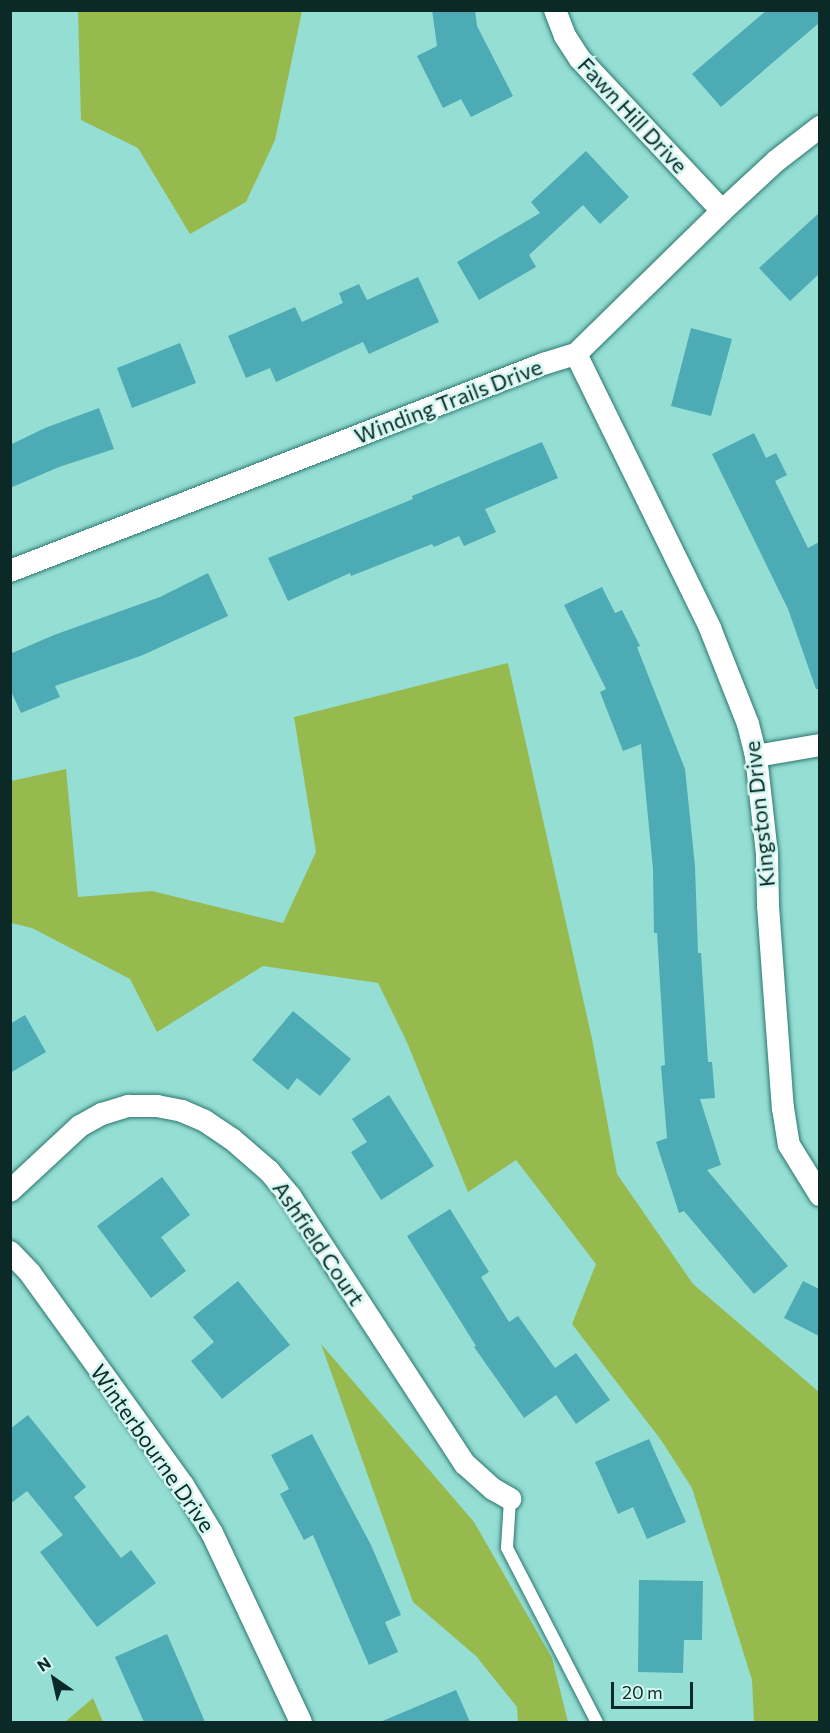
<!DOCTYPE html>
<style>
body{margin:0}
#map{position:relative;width:830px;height:1733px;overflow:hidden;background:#95ded4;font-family:Commissioner,sans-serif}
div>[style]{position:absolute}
.green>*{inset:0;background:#97ba4e}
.building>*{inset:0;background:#4cabb5}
.roads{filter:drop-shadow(0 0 2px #2c776e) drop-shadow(0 0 2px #2c776e)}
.lane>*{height:12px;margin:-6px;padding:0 6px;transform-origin:6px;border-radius:6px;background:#fff}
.street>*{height:22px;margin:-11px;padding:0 11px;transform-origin:11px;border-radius:11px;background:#fff}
span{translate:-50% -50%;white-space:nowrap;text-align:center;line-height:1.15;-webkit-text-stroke:5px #d4f7f2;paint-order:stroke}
.street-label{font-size:22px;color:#0b2a27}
.frame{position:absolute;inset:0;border:12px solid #0b2a27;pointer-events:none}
.north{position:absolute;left:24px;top:1649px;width:60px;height:60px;-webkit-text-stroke:4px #d4f7f2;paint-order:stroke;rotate:326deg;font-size:16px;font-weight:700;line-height:24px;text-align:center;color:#0b2a27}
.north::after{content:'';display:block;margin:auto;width:21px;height:27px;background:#0b2a27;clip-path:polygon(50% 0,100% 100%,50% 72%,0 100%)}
.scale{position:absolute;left:611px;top:1682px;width:82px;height:27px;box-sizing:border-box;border:3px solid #0b2a27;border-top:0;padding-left:8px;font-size:18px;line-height:21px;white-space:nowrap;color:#0b2a27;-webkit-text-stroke:4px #d4f7f2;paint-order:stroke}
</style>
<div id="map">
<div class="green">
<i style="clip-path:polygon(78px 11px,302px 11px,275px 140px,246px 202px,190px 234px,138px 148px,81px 120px)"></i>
<i style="clip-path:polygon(508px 663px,592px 1039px,617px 1174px,693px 1284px,819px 1392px,819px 1722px,754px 1722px,752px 1680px,692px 1488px,661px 1440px,572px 1324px,596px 1264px,516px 1160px,468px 1192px,406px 1040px,378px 983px,263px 966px,157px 1032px,130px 979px,32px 928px,11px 923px,11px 781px,66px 769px,78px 897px,152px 891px,283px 923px,316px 852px,294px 717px)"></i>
<i style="clip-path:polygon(321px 1344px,474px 1522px,552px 1658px,568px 1722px,518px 1722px,517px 1707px,476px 1656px,413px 1602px)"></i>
<i style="clip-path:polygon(93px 1698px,103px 1722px,65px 1722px)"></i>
</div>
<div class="building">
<i style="clip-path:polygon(432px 10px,475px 10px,477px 26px,513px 96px,471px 117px,461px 99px,443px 108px,417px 56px,437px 46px)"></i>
<i style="clip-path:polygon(767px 10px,819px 10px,819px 23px,721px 107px,692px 74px)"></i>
<i style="clip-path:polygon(586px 151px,629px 197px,600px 224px,583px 205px,529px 255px,536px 267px,479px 300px,457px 262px,540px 213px,531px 202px)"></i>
<i style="clip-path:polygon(819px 213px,819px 274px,790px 301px,759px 268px)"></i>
<i style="clip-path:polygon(418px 277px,439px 322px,369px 354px,363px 342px,276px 382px,270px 368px,246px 378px,228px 336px,295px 307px,302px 322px,343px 303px,339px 293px,359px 284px,367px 300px)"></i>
<i style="clip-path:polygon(691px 328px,732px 339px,711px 416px,671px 406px)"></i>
<i style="clip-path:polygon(180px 343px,196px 383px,132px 408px,117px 368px)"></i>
<i style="clip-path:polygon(99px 408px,114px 449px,59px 467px,10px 488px,10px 445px,45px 428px)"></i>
<i style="clip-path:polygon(754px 433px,766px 458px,776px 453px,787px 475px,775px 481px,808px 548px,819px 542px,819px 689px,816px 689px,788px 609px,712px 454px)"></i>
<i style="clip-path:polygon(542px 442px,558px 478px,485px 509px,496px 532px,464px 546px,459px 536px,434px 547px,432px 544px,351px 576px,350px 573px,288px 601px,268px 558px,413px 499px,412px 496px)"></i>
<i style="clip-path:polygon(208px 573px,228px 616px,143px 655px,55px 686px,60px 697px,21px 713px,10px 689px,10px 654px,54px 635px,160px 597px)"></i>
<i style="clip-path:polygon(602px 587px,615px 613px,622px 610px,640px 646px,637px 647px,685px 769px,695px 866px,698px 953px,701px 953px,708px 1062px,712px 1062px,715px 1098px,700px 1099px,721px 1165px,707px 1170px,788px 1266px,754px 1294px,684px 1211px,679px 1213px,656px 1142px,667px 1138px,661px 1066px,665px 1065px,657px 933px,654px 933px,653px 869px,641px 744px,623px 751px,600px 692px,606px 689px,564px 605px)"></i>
<i style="clip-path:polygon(293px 1011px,351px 1059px,320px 1096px,297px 1078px,288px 1090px,252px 1060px)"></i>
<i style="clip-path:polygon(25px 1015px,46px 1052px,10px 1073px,10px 1024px)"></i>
<i style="clip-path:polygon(389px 1095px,434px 1166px,381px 1200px,351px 1152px,367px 1142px,352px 1119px)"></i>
<i style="clip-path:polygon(162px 1177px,190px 1215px,161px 1237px,186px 1271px,151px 1298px,97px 1226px)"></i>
<i style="clip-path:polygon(450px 1209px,489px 1272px,481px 1277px,509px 1322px,518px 1316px,555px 1368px,576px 1353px,610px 1400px,576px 1424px,556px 1395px,524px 1418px,474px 1347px,476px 1346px,407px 1236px)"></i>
<i style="clip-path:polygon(238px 1281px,290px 1345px,222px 1399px,191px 1361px,214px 1342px,193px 1317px)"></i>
<i style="clip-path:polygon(803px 1281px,819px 1289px,819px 1336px,784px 1318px)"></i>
<i style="clip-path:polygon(28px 1415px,86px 1487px,74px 1497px,121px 1558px,131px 1550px,156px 1583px,97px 1627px,40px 1552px,63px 1535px,27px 1491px,10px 1504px,10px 1429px)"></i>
<i style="clip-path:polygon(312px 1434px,371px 1545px,401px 1615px,385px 1622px,398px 1652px,369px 1665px,313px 1535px,304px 1540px,280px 1494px,289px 1489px,271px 1455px)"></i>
<i style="clip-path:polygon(649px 1439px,686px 1522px,647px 1539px,633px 1507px,618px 1514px,595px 1462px)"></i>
<i style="clip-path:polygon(639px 1580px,703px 1581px,702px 1640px,684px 1640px,683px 1673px,638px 1672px)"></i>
<i style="clip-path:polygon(167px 1634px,205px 1722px,144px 1722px,115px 1657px)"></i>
<i style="clip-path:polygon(456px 1690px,470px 1722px,380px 1722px)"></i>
</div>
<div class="roads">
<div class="lane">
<i style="left:510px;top:1499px;width:49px;rotate:93.5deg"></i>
<i style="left:507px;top:1548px;width:196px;rotate:62.7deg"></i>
</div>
<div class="street">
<i style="left:555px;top:10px;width:28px;rotate:69deg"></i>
<i style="left:565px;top:36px;width:27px;rotate:57deg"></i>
<i style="left:580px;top:59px;width:208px;rotate:46.9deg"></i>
<i style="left:576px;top:354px;width:305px;rotate:63.9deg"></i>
<i style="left:710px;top:628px;width:103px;rotate:68.4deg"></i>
<i style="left:748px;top:724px;width:33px;rotate:76deg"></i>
<i style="left:756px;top:756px;width:99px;rotate:83.6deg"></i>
<i style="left:767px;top:854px;width:52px;rotate:88.9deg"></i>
<i style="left:768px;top:906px;width:203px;rotate:85.8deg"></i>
<i style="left:783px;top:1108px;width:37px;rotate:81deg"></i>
<i style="left:789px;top:1145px;width:59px;rotate:58.2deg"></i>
<i style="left:10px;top:571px;width:572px;rotate:-21.22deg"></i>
<i style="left:543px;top:364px;width:34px;rotate:-17deg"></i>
<i style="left:576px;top:354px;width:204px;rotate:-44.4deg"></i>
<i style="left:722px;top:211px;width:74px;rotate:-42.8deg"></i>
<i style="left:776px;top:161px;width:56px;rotate:-37.7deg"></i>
<i style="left:756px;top:756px;width:65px;rotate:-9.8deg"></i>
<i style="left:10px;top:1191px;width:96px;rotate:-42.9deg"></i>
<i style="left:80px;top:1126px;width:25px;rotate:-29deg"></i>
<i style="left:102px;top:1114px;width:28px;rotate:-17deg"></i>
<i style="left:129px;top:1106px;width:28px"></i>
<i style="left:157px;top:1106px;width:25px;rotate:11deg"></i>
<i style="left:182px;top:1111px;width:25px;rotate:23deg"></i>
<i style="left:205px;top:1121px;width:32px;rotate:34deg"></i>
<i style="left:232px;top:1139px;width:49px;rotate:40.9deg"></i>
<i style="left:269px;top:1171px;width:33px;rotate:50deg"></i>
<i style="left:290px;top:1196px;width:320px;rotate:56.9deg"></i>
<i style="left:465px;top:1464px;width:38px;rotate:42deg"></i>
<i style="left:493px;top:1489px;width:20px;rotate:30deg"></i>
<i style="left:10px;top:1252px;width:29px;rotate:46deg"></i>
<i style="left:30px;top:1273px;width:261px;rotate:54.2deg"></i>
<i style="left:183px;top:1485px;width:56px;rotate:58.9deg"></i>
<i style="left:212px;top:1533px;width:209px;rotate:64.8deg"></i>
</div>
</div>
<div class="street-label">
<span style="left:633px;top:115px;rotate:47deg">Fawn Hill Drive</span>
<span style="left:448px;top:401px;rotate:-21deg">Winding Trails Drive</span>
<span style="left:759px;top:814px;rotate:-96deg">Kingston Drive</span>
<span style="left:319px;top:1243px;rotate:56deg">Ashfield Court</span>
<span style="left:153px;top:1448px;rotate:55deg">Winterbourne Drive</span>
</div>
<div class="frame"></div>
<div class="north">N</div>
<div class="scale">20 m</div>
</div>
